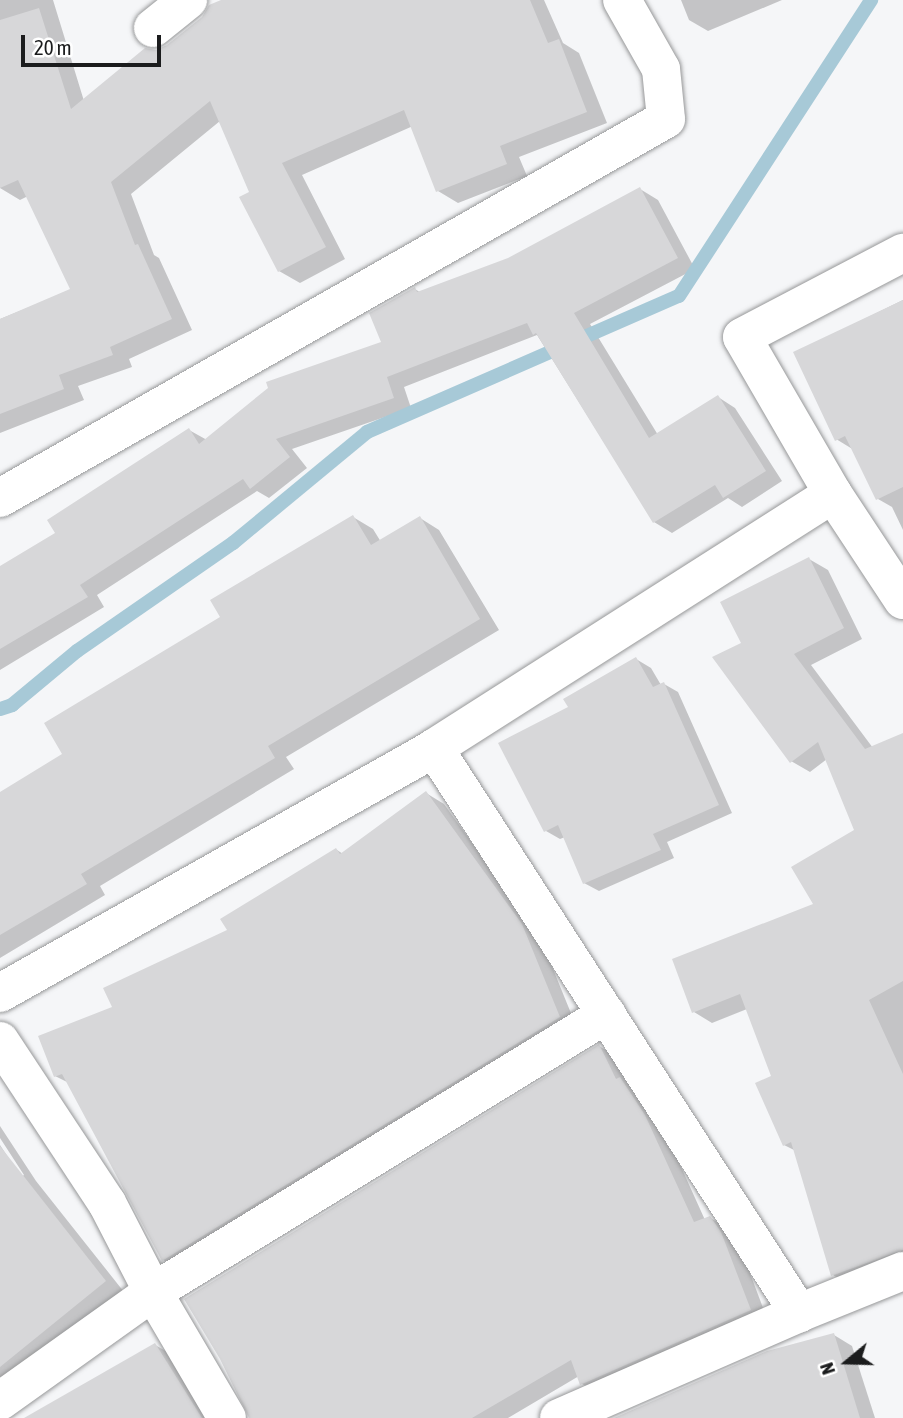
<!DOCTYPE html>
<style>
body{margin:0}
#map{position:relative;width:903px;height:1418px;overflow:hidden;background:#f5f6f8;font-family:"Asap Condensed",sans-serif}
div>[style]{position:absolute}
.shadow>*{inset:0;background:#0003}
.stream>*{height:14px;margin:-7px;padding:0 7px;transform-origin:7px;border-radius:7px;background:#a7c9d7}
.building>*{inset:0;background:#d7d7d9}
.roads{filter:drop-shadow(0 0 2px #979899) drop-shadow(0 0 2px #979899)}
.minor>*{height:38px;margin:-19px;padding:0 19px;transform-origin:19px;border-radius:19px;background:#fff}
span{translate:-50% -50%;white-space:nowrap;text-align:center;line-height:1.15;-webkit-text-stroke:5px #fff;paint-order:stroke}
.north{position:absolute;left:812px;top:1327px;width:70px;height:70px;-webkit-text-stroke:5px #fff;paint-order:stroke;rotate:251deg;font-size:19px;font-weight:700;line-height:28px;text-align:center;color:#1b1c1d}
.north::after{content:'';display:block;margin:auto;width:24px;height:32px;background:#1b1c1d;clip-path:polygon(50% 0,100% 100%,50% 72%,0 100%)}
.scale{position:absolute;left:21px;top:35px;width:140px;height:32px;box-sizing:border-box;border:4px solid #1b1c1d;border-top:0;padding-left:9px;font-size:21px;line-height:24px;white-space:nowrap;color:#1b1c1d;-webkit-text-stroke:5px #fff;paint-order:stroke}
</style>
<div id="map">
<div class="shadow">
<i style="clip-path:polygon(0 0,53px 0,84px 101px,168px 47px,225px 0,544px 0,563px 43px,579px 53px,607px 123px,519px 157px,527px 176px,458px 203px,438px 191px,413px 126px,302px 175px,345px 259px,300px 283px,279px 271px,251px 192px,220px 121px,131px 194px,154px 255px,159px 258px,192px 330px,129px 359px,132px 367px,78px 386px,84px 400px,0 433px,0 319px,72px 290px,28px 196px,20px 200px,0 188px)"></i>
<i style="clip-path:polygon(681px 0,782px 0,708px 31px,689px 20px)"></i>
<i style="clip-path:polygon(640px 189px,658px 200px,695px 269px,590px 324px,658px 435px,718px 397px,735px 408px,782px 481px,742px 507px,728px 498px,672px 533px,654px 522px,537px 335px,404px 387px,411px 408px,292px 449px,307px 468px,269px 498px,257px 491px,97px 595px,104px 607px,0 670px,0 568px,57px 533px,189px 430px,207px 440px,383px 343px,415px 289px,421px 293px,508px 260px)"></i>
<i style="clip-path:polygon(903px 300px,903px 530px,892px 507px,878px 499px,854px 450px,836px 439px,795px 353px)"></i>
<i style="clip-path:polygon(353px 517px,373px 529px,381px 542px,420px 518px,439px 530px,499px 630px,286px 757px,294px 769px,100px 886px,105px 895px,0 958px,0 794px,64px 755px,223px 618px)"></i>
<i style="clip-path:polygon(809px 559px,828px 570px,862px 639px,811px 665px,873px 748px,903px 736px,903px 1265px,851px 1286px,833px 1275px,796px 1151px,784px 1145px,773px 1077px,747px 1009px,712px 1023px,694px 1012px,816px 905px,856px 831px,827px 759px,810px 772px,791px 761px,743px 644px)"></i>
<i style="clip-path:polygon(636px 659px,651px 668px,661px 685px,664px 684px,678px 692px,732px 813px,667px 842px,674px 858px,599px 891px,584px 883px,565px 837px,560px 839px,546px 831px,570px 708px)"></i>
<i style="clip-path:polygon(426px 793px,444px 804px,540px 937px,577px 1028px,181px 1270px,163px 1260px,69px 1083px,55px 1076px,114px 1008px,229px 931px,337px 850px,343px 854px)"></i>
<i style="clip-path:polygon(599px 1046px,618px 1057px,663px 1127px,705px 1220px,710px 1218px,729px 1228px,739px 1244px,768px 1321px,600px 1394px,582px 1384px,579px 1376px,508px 1418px,250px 1418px)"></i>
<i style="clip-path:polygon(0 1126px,36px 1181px,124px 1292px,0 1391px,0 1145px,21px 1177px,24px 1175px,0 1138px)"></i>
<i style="clip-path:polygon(834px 1335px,852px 1346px,875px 1418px,618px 1418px)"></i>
<i style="clip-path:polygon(155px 1345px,173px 1355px,212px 1418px,27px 1418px)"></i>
</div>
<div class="stream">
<i style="left:0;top:709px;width:13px;rotate:-18deg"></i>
<i style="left:12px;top:705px;width:85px;rotate:-39.7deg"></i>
<i style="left:77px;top:651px;width:190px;rotate:-34.7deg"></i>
<i style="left:233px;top:543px;width:174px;rotate:-39.6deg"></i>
<i style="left:367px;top:432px;width:340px;rotate:-23.6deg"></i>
<i style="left:679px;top:296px;width:353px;rotate:-57deg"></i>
</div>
<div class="building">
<i style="clip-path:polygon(221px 0,530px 0,548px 43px,559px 39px,587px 112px,500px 146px,507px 164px,436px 192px,404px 110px,282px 163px,326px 247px,278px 272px,239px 197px,249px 192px,210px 101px,111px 182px,135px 245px,138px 244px,172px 319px,110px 347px,113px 355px,59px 375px,64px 389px,0 414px,0 319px,70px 289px,18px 180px,0 188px,0 20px,39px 8px,71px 109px,145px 48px,156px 50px,167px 45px,202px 17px,209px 5px)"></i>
<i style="clip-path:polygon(640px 187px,678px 258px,574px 313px,649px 438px,718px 395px,766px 471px,723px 498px,715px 485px,653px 523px,536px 333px,533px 335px,527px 323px,387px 377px,394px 398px,276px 439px,290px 457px,250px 489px,243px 479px,80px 585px,88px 597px,0 649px,0 566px,55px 533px,47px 520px,189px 428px,199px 444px,268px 388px,266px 382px,381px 342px,369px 313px,415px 287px,417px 292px,508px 258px)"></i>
<i style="clip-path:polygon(903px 300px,903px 487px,876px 500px,845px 436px,835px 441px,793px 352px)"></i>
<i style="clip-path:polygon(353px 515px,371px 545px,420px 516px,480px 619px,268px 746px,275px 758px,81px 874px,87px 884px,0 935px,0 792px,62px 754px,44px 723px,220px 617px,210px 600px)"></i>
<i style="clip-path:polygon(809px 557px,844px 628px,794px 654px,865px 749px,903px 733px,903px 981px,869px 1000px,903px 1074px,903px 1250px,831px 1276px,791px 1142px,783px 1146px,755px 1083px,771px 1076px,740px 994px,692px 1013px,672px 959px,813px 904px,791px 867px,854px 830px,818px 742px,790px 763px,712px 657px,741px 643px,720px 602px)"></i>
<i style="clip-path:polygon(636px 657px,653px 687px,664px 682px,719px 805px,653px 834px,661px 850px,583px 884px,558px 825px,544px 832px,498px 743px,568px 707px,563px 699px)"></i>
<i style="clip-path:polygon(426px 791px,522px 924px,560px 1017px,162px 1261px,62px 1074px,54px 1077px,38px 1036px,112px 1007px,103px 988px,227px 930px,220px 919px,336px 848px,340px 854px)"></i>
<i style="clip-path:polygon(599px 1044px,616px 1079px,620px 1077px,645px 1115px,694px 1222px,710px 1216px,721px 1232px,751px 1310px,580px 1385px,571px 1360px,472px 1418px,249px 1418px,220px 1359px,184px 1299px)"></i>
<i style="clip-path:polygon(0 1146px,106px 1281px,0 1367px)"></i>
<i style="clip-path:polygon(834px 1333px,860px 1418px,614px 1418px,767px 1351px)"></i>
<i style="clip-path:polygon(155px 1343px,202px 1418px,24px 1418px)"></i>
</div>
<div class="roads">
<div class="minor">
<i style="left:153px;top:28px;width:45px;rotate:-38.7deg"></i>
<i style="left:833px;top:494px;width:181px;rotate:-120.1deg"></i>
<i style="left:742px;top:337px;width:182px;rotate:-27.6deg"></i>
<i style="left:0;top:498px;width:766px;rotate:-29.64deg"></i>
<i style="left:666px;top:119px;width:50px;rotate:-95.7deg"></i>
<i style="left:661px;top:69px;width:79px;rotate:-119.5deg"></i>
<i style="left:434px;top:748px;width:673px;rotate:57.14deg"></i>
<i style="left:0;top:993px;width:498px;rotate:-29.4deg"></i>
<i style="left:434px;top:748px;width:473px;rotate:-32.5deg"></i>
<i style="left:833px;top:494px;width:127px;rotate:56.6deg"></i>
<i style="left:0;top:1041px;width:194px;rotate:56.6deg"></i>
<i style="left:107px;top:1203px;width:100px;rotate:62.7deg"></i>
<i style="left:153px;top:1292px;width:146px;rotate:59.6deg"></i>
<i style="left:0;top:1401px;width:188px;rotate:-35.5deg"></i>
<i style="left:153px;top:1292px;width:532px;rotate:-31.48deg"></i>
<i style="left:559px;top:1418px;width:262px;rotate:-23.6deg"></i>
<i style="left:799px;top:1313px;width:112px;rotate:-22deg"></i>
</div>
</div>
<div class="north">N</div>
<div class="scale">20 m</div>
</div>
